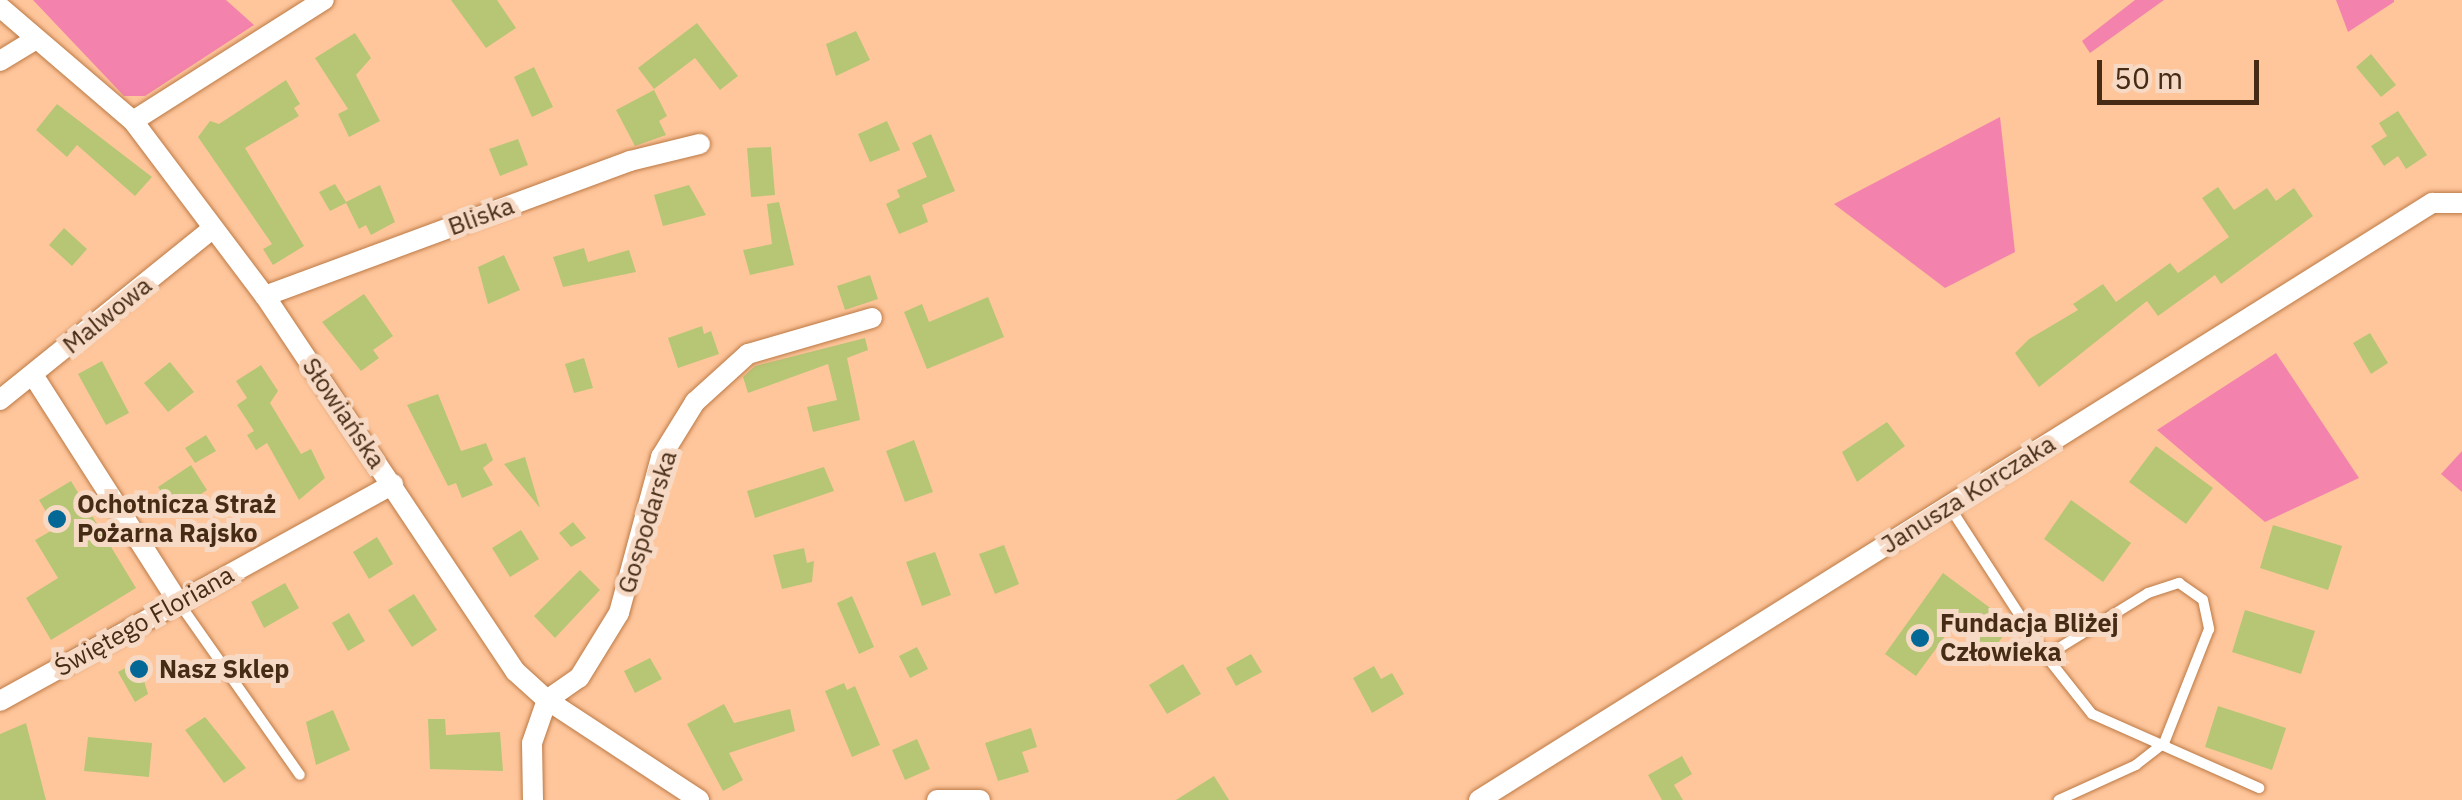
<!DOCTYPE html>
<meta charset="utf-8">
<style>
body{margin:0}
#map{position:relative;width:2462px;height:800px;overflow:hidden;background:#ffc69b;font-family:"IBM Plex Sans",sans-serif}
div>[style]{position:absolute}
.green>*{inset:0;background:#f383ac}
.building>*{inset:0;background:#b6c675}
.roads{filter:drop-shadow(0 0 2px #bc7a46) drop-shadow(0 0 2px #bc7a46)}
.lane>*{height:10px;margin:-5px;padding:0 5px;transform-origin:5px;border-radius:5px;background:#fff}
.street>*{height:20px;margin:-10px;padding:0 10px;transform-origin:10px;border-radius:10px;background:#fff}
.dots>*{width:28px;height:28px;translate:-50% -50%;box-sizing:border-box;border:5px solid #f7dac5;border-radius:50%}
span{translate:-50% -50%;white-space:nowrap;text-align:center;line-height:1.15;-webkit-text-stroke:10px #f7dac5;paint-order:stroke}
.street-label{font-size:25px;color:#462b15}
.poi-label{font-size:25px;color:#462b15;font-weight:700}
.left{translate:0 -50%;text-align:left}
.scale{position:absolute;left:2097px;top:60px;width:162px;height:45px;box-sizing:border-box;border:5px solid #462b15;border-top:0;padding-left:12px;font-size:30px;line-height:35px;white-space:nowrap;color:#462b15;-webkit-text-stroke:8px #f7dac5;paint-order:stroke}
</style>
<div id="map">
<div class="green">
<i style="clip-path:polygon(33px 0,226px 0,254px 25px,145px 96px,124px 96px)"></i>
<i style="clip-path:polygon(2135px 0,2164px 0,2090px 53px,2082px 41px)"></i>
<i style="clip-path:polygon(2336px 0,2394px 0,2394px 2px,2348px 32px)"></i>
<i style="clip-path:polygon(2000px 117px,2015px 252px,1945px 288px,1834px 204px)"></i>
<i style="clip-path:polygon(2276px 353px,2359px 478px,2265px 522px,2157px 430px)"></i>
<i style="clip-path:polygon(2462px 451px,2462px 492px,2441px 474px)"></i>
</div>
<div class="building">
<i style="clip-path:polygon(451px 0,497px 0,516px 28px,486px 48px)"></i>
<i style="clip-path:polygon(697px 23px,738px 76px,720px 90px,695px 58px,654px 89px,638px 68px)"></i>
<i style="clip-path:polygon(856px 31px,870px 60px,836px 76px,826px 44px)"></i>
<i style="clip-path:polygon(355px 33px,371px 58px,356px 75px,380px 121px,349px 137px,338px 114px,348px 109px,315px 58px)"></i>
<i style="clip-path:polygon(2371px 54px,2396px 85px,2381px 97px,2356px 67px)"></i>
<i style="clip-path:polygon(534px 67px,553px 107px,532px 117px,514px 77px)"></i>
<i style="clip-path:polygon(286px 80px,300px 104px,294px 108px,299px 116px,245px 148px,304px 246px,273px 265px,263px 249px,272px 244px,198px 137px,210px 121px,219px 124px)"></i>
<i style="clip-path:polygon(654px 90px,667px 116px,659px 121px,666px 135px,635px 146px,616px 110px)"></i>
<i style="clip-path:polygon(57px 104px,152px 177px,135px 196px,77px 145px,67px 157px,36px 130px)"></i>
<i style="clip-path:polygon(2398px 111px,2427px 155px,2406px 169px,2398px 156px,2384px 166px,2371px 146px,2387px 136px,2379px 123px)"></i>
<i style="clip-path:polygon(887px 121px,900px 150px,870px 162px,858px 134px)"></i>
<i style="clip-path:polygon(931px 134px,955px 191px,922px 205px,928px 222px,899px 234px,886px 204px,900px 197px,897px 190px,927px 177px,912px 143px)"></i>
<i style="clip-path:polygon(518px 139px,528px 165px,500px 176px,489px 149px)"></i>
<i style="clip-path:polygon(771px 147px,775px 195px,751px 197px,747px 148px)"></i>
<i style="clip-path:polygon(335px 184px,346px 202px,380px 185px,395px 222px,371px 235px,366px 225px,359px 229px,346px 203px,330px 211px,319px 192px)"></i>
<i style="clip-path:polygon(689px 185px,706px 215px,663px 226px,654px 195px)"></i>
<i style="clip-path:polygon(2218px 187px,2234px 210px,2267px 188px,2276px 201px,2294px 188px,2313px 216px,2221px 284px,2215px 275px,2158px 316px,2147px 301px,2039px 387px,2015px 353px,2029px 339px,2078px 310px,2073px 304px,2103px 284px,2116px 302px,2170px 263px,2178px 273px,2229px 237px,2202px 198px)"></i>
<i style="clip-path:polygon(779px 202px,794px 265px,750px 275px,743px 250px,772px 244px,767px 204px)"></i>
<i style="clip-path:polygon(64px 228px,87px 249px,72px 266px,49px 245px)"></i>
<i style="clip-path:polygon(584px 248px,588px 262px,629px 250px,636px 272px,563px 287px,553px 257px)"></i>
<i style="clip-path:polygon(504px 255px,520px 290px,488px 304px,478px 267px)"></i>
<i style="clip-path:polygon(870px 275px,878px 299px,845px 310px,837px 286px)"></i>
<i style="clip-path:polygon(364px 294px,393px 336px,373px 350px,379px 358px,361px 371px,322px 322px)"></i>
<i style="clip-path:polygon(988px 297px,1004px 337px,927px 369px,904px 312px,922px 304px,929px 322px)"></i>
<i style="clip-path:polygon(702px 326px,704px 334px,711px 331px,719px 354px,678px 368px,668px 338px)"></i>
<i style="clip-path:polygon(2370px 333px,2388px 363px,2371px 374px,2353px 343px)"></i>
<i style="clip-path:polygon(865px 338px,868px 350px,847px 358px,860px 420px,813px 432px,807px 407px,837px 400px,828px 364px,748px 393px,743px 377px,755px 366px)"></i>
<i style="clip-path:polygon(584px 358px,593px 388px,574px 393px,565px 364px)"></i>
<i style="clip-path:polygon(102px 361px,129px 413px,106px 425px,78px 374px)"></i>
<i style="clip-path:polygon(170px 362px,194px 392px,168px 412px,144px 383px)"></i>
<i style="clip-path:polygon(261px 365px,278px 391px,270px 403px,301px 454px,311px 449px,325px 478px,299px 500px,267px 443px,256px 450px,247px 435px,254px 431px,237px 405px,247px 398px,236px 381px)"></i>
<i style="clip-path:polygon(438px 394px,461px 451px,486px 443px,493px 460px,483px 468px,493px 485px,462px 498px,456px 483px,448px 486px,407px 405px)"></i>
<i style="clip-path:polygon(1887px 422px,1905px 446px,1857px 482px,1842px 452px)"></i>
<i style="clip-path:polygon(206px 435px,216px 451px,195px 463px,185px 448px)"></i>
<i style="clip-path:polygon(914px 440px,933px 492px,905px 502px,886px 451px)"></i>
<i style="clip-path:polygon(2156px 446px,2213px 488px,2186px 524px,2129px 482px)"></i>
<i style="clip-path:polygon(525px 457px,540px 508px,504px 464px)"></i>
<i style="clip-path:polygon(191px 465px,207px 490px,175px 512px,158px 487px)"></i>
<i style="clip-path:polygon(824px 467px,834px 491px,755px 518px,747px 491px)"></i>
<i style="clip-path:polygon(71px 481px,136px 588px,51px 640px,26px 598px,58px 578px,35px 540px,56px 528px,39px 500px)"></i>
<i style="clip-path:polygon(2071px 500px,2131px 543px,2103px 582px,2044px 539px)"></i>
<i style="clip-path:polygon(573px 522px,586px 538px,571px 547px,559px 533px)"></i>
<i style="clip-path:polygon(2273px 525px,2342px 546px,2328px 590px,2260px 568px)"></i>
<i style="clip-path:polygon(521px 530px,539px 559px,510px 577px,492px 548px)"></i>
<i style="clip-path:polygon(377px 537px,393px 564px,369px 579px,353px 552px)"></i>
<i style="clip-path:polygon(1004px 545px,1019px 584px,995px 594px,979px 554px)"></i>
<i style="clip-path:polygon(804px 548px,807px 563px,814px 561px,812px 582px,782px 589px,773px 555px)"></i>
<i style="clip-path:polygon(935px 552px,951px 595px,922px 606px,906px 562px)"></i>
<i style="clip-path:polygon(580px 570px,600px 590px,555px 638px,534px 616px)"></i>
<i style="clip-path:polygon(1943px 573px,2012px 624px,1992px 651px,1954px 624px,1916px 676px,1885px 654px)"></i>
<i style="clip-path:polygon(285px 583px,299px 608px,264px 628px,251px 602px)"></i>
<i style="clip-path:polygon(414px 594px,437px 630px,412px 647px,388px 610px)"></i>
<i style="clip-path:polygon(852px 596px,874px 647px,859px 654px,837px 603px)"></i>
<i style="clip-path:polygon(2245px 610px,2315px 631px,2301px 674px,2232px 652px)"></i>
<i style="clip-path:polygon(349px 613px,365px 641px,348px 651px,332px 623px)"></i>
<i style="clip-path:polygon(917px 647px,928px 669px,910px 678px,899px 656px)"></i>
<i style="clip-path:polygon(1251px 654px,1262px 672px,1236px 686px,1226px 668px)"></i>
<i style="clip-path:polygon(650px 658px,662px 679px,635px 693px,624px 671px)"></i>
<i style="clip-path:polygon(138px 661px,148px 694px,135px 702px,118px 672px)"></i>
<i style="clip-path:polygon(1183px 664px,1201px 694px,1167px 714px,1149px 685px)"></i>
<i style="clip-path:polygon(1374px 666px,1381px 679px,1392px 673px,1404px 694px,1372px 713px,1353px 678px)"></i>
<i style="clip-path:polygon(844px 683px,847px 690px,855px 686px,880px 745px,852px 757px,825px 691px)"></i>
<i style="clip-path:polygon(724px 704px,734px 723px,790px 709px,795px 731px,729px 753px,743px 780px,723px 791px,687px 724px)"></i>
<i style="clip-path:polygon(2218px 706px,2286px 728px,2272px 770px,2205px 747px)"></i>
<i style="clip-path:polygon(333px 710px,350px 750px,316px 765px,306px 722px)"></i>
<i style="clip-path:polygon(205px 717px,246px 768px,224px 783px,185px 730px)"></i>
<i style="clip-path:polygon(428px 719px,445px 719px,446px 735px,500px 732px,503px 771px,430px 769px)"></i>
<i style="clip-path:polygon(26px 723px,46px 800px,0 800px,0 734px)"></i>
<i style="clip-path:polygon(1031px 728px,1037px 747px,1022px 752px,1029px 772px,998px 781px,985px 743px)"></i>
<i style="clip-path:polygon(88px 737px,152px 743px,149px 777px,84px 771px)"></i>
<i style="clip-path:polygon(917px 739px,930px 769px,905px 780px,892px 750px)"></i>
<i style="clip-path:polygon(1682px 756px,1692px 774px,1674px 785px,1683px 800px,1662px 800px,1648px 775px)"></i>
<i style="clip-path:polygon(1214px 776px,1229px 800px,1176px 800px)"></i>
</div>
<div class="roads">
<div class="lane">
<i style="left:1949px;top:506px;width:179px;rotate:57.1deg"></i>
<i style="left:2046px;top:656px;width:120px;rotate:-31.7deg"></i>
<i style="left:2148px;top:593px;width:33px;rotate:-18deg"></i>
<i style="left:2179px;top:583px;width:29px;rotate:35deg"></i>
<i style="left:2203px;top:600px;width:30px;rotate:78deg"></i>
<i style="left:2209px;top:629px;width:123px;rotate:111.5deg"></i>
<i style="left:2164px;top:743px;width:36px;rotate:142deg"></i>
<i style="left:2136px;top:765px;width:85px;rotate:155.6deg"></i>
<i style="left:179px;top:603px;width:210px;rotate:54.9deg"></i>
<i style="left:2046px;top:656px;width:74px;rotate:51.6deg"></i>
<i style="left:2092px;top:714px;width:183px;rotate:23.9deg"></i>
</div>
<div class="street">
<i style="left:0;top:7px;width:175px;rotate:40.6deg"></i>
<i style="left:133px;top:121px;width:219px;rotate:53deg"></i>
<i style="left:265px;top:296px;width:451px;rotate:56.3deg"></i>
<i style="left:515px;top:671px;width:43px;rotate:42.2deg"></i>
<i style="left:547px;top:700px;width:182px;rotate:33.3deg"></i>
<i style="left:0;top:61px;width:42px;rotate:-31.4deg"></i>
<i style="left:133px;top:121px;width:226px;rotate:-32.4deg"></i>
<i style="left:265px;top:296px;width:389px;rotate:-20.3deg"></i>
<i style="left:630px;top:161px;width:72px;rotate:-13.7deg"></i>
<i style="left:33px;top:375px;width:269px;rotate:57.4deg"></i>
<i style="left:0;top:400px;width:274px;rotate:-38.9deg"></i>
<i style="left:0;top:701px;width:449px;rotate:-28.9deg"></i>
<i style="left:533px;top:800px;width:57px;rotate:-91deg"></i>
<i style="left:532px;top:743px;width:46px;rotate:-70.8deg"></i>
<i style="left:547px;top:700px;width:39px;rotate:-35deg"></i>
<i style="left:579px;top:678px;width:76px;rotate:-58.4deg"></i>
<i style="left:619px;top:613px;width:162px;rotate:-74.9deg"></i>
<i style="left:661px;top:457px;width:65px;rotate:-58.3deg"></i>
<i style="left:695px;top:402px;width:72px;rotate:-42.2deg"></i>
<i style="left:748px;top:354px;width:129px;rotate:-16.2deg"></i>
<i style="left:937px;top:800px;width:43px"></i>
<i style="left:1479px;top:800px;width:1125px;rotate:-32.06deg"></i>
<i style="left:2432px;top:203px;width:30px"></i>
</div>
</div>
<div class="dots">
<i style="left:57px;top:519px;background:#036896"></i>
<i style="left:1920px;top:638px;background:#036896"></i>
<i style="left:139px;top:669px;background:#036896"></i>
</div>
<div class="street-label">
<span style="left:481px;top:216px;rotate:-20deg">Bliska</span>
<span style="left:107px;top:315px;rotate:-39deg">Malwowa</span>
<span style="left:344px;top:413px;rotate:56deg">Słowiańska</span>
<span style="left:1968px;top:494px;rotate:-32deg">Janusza Korczaka</span>
<span style="left:647px;top:522px;rotate:-73deg">Gospodarska</span>
<span style="left:144px;top:621px;rotate:-29deg">Świętego Floriana</span>
</div>
<div class="poi-label">
<span class="left" style="left:77px;top:519px">Ochotnicza Straż<br>Pożarna Rajsko</span>
<span class="left" style="left:1940px;top:638px">Fundacja Bliżej<br>Człowieka</span>
<span class="left" style="left:159px;top:669px">Nasz Sklep</span>
</div>
<div class="scale">50 m</div>
</div>
